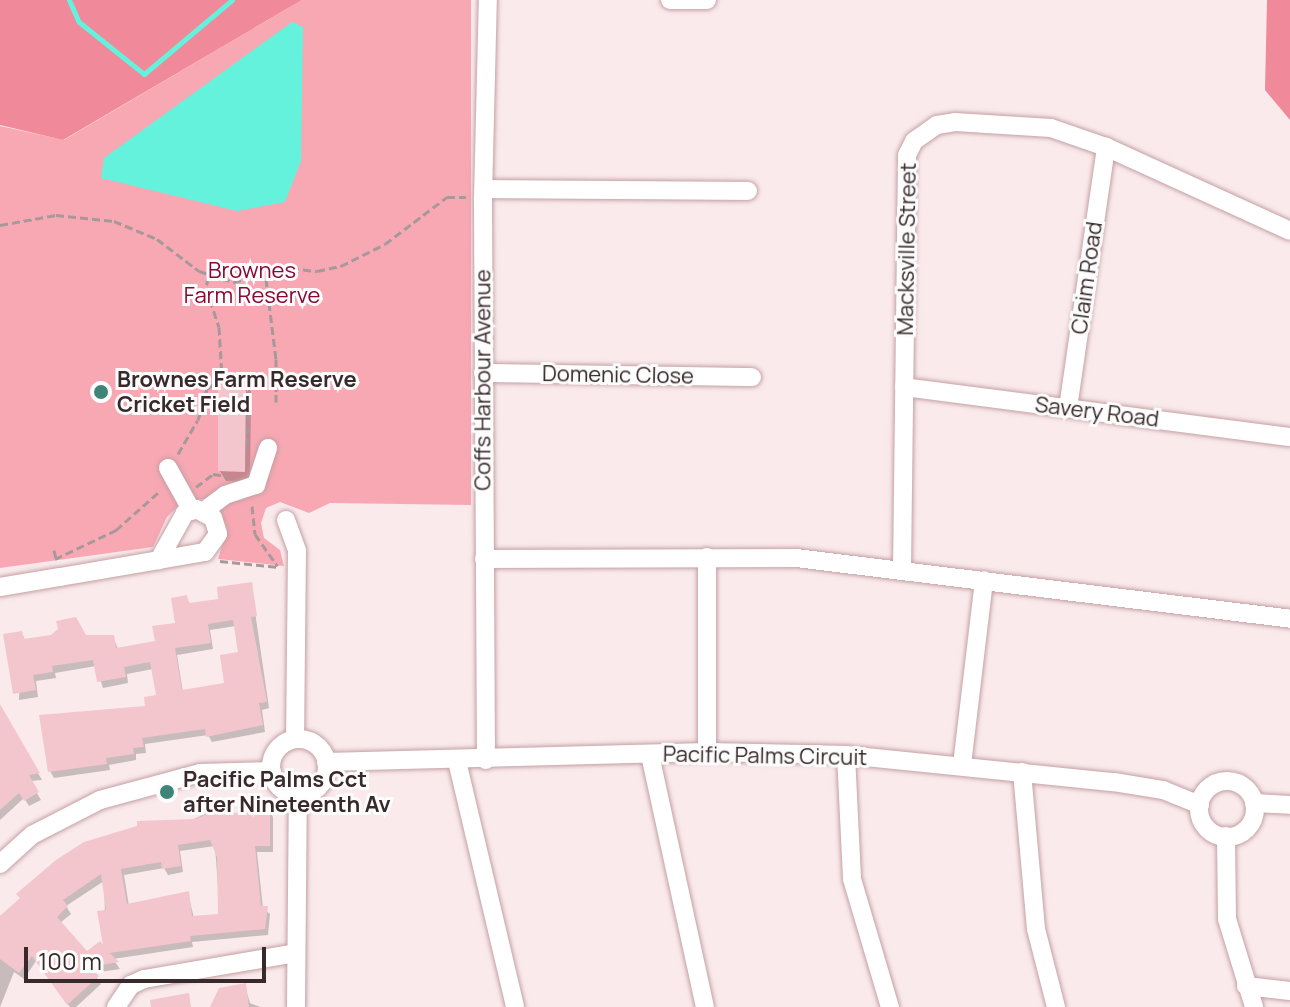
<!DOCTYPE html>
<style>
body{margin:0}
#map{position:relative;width:1290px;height:1007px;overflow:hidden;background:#faeaec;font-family:Manrope,sans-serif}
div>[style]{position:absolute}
.green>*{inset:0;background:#f7a8b3}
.forest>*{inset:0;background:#f0899a}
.water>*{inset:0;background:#64f2dc}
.shadow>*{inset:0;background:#0003}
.stream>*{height:5px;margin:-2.5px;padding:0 2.5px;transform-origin:2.5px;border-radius:2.5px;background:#64f2dc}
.building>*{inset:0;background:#f2c6cc}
.path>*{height:3px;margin-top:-1.5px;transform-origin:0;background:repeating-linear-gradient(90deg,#a7989a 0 8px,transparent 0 12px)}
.roads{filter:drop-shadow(0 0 2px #c4a0a4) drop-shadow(0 0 2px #c4a0a4)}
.minor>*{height:18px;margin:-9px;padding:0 9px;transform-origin:9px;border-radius:9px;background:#fff}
.minor>.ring{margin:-9px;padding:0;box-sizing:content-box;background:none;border:18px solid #fff;border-radius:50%}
.dots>*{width:22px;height:22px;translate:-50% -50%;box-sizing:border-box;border:4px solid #fcfcfc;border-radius:50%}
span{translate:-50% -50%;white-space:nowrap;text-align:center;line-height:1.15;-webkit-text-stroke:6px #fcfcfc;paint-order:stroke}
.street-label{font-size:22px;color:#382a2c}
.park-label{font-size:22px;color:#880834}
.poi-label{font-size:22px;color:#382a2c;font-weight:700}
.left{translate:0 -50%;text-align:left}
.scale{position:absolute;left:24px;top:947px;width:242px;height:36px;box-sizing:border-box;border:4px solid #382a2c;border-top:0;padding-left:10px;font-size:24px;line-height:28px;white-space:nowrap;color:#382a2c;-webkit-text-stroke:6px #fcfcfc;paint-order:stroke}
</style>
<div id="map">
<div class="green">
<i style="clip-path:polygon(302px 0,471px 0,471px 505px,330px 503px,309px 513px,280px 502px,266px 508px,261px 523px,264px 538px,280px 550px,284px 566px,218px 559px,227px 529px,221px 513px,203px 499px,183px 501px,167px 517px,153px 547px,0 568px,0 126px,64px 140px)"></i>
</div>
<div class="forest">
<i style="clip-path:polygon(0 0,302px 0,63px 140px,0 125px)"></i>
<i style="clip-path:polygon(1267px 0,1290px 0,1290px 120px,1265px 90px)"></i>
</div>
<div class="water">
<i style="clip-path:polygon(292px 22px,303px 27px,301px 161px,285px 202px,237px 211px,101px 178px,104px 158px)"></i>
</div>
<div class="shadow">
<i style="clip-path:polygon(245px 387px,251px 398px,250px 482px,226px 481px,220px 471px)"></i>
<i style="clip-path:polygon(evenodd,251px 584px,269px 708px,262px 710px,265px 732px,212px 742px,208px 735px,145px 744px,146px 753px,136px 754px,136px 760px,109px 765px,110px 770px,54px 778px,50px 771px,158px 697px,153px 669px,127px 674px,128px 683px,103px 688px,96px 666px,55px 673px,56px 678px,36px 681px,38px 697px,19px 700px,21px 633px,26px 641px,113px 637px,118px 649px,157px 643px,177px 624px,186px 598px,191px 605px,221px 600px,251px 584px,236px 626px,241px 654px,226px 685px,183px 692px,177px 655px,213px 649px,210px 630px,236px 626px)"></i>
<i style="clip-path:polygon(0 708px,42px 780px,30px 781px,41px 800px,29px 806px,24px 798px,0 820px)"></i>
<i style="clip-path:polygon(evenodd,224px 805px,228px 816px,269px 810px,273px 817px,273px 852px,257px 852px,263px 908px,270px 914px,268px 935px,192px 942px,193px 947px,113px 959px,120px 969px,93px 973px,101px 984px,76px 1007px,70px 1007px,36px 961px,24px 979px,14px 972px,0 1007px,0 916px,22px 899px,224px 805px,215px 846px,220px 915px,194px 918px,188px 894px,129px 906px,124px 875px,164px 868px,168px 875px,183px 872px,180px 851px,215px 846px,224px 805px,104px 881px,106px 951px,87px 954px,60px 923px,71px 914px,66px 906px,104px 881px)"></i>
<i style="clip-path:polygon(245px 986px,250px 1003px,260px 1007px,214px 1007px)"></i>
</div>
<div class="stream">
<i style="left:69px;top:0;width:24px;rotate:66deg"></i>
<i style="left:79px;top:22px;width:83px;rotate:38.7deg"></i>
<i style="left:144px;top:74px;width:115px;rotate:-40.1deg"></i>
</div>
<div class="building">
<i style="clip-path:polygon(218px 385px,246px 385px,245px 472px,218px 471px)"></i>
<i style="clip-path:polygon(evenodd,252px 582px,257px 616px,251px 617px,267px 702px,259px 703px,263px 725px,206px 737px,205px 729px,142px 738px,144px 747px,133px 748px,134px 754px,106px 758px,107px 764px,48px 772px,39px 715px,145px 706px,144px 697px,156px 695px,150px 662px,124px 667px,126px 677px,97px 682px,93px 660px,52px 666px,53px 672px,33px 675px,36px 690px,13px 694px,3px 634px,22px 631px,24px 639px,51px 635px,58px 629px,56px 621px,76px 617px,86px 635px,114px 635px,116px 648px,155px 641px,152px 626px,175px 623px,171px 598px,187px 595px,189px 603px,218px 599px,217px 587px,252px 582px,233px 620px,238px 652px,220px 655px,224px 683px,182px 690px,175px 648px,211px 643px,208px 624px,233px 620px)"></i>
<i style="clip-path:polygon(0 704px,40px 773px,29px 775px,39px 792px,24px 801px,19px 793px,0 810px)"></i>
<i style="clip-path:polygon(evenodd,225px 803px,226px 814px,270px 808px,270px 846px,255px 846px,261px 906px,268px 906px,265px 929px,190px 936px,191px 941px,110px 953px,119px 962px,90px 967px,99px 976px,67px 1005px,32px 956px,19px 973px,0 959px,0 916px,20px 898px,16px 894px,56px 860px,84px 842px,137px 826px,137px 821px,195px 819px,207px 814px,206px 806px,225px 803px,210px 840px,217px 857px,218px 914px,192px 916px,189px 891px,127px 904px,121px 869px,161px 862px,162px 869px,181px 866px,178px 845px,210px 840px,225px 803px,101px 874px,106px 910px,97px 911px,103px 945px,100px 941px,87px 951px,57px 917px,68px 906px,63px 900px,101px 874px)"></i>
<i style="clip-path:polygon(246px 983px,249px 1007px,210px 1007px,219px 988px)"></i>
<i style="clip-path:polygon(189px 993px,191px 1007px,151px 1007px,150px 1000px)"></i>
</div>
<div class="path">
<i style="left:0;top:225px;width:57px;rotate:-10.1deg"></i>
<i style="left:56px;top:215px;width:58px;rotate:5.9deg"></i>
<i style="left:114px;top:221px;width:47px;rotate:22.7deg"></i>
<i style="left:157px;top:239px;width:53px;rotate:37.3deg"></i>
<i style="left:199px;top:271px;width:36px;rotate:18deg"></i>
<i style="left:233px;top:282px;width:60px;rotate:-13.6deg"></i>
<i style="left:291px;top:268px;width:26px;rotate:7deg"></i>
<i style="left:317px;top:271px;width:25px;rotate:-12deg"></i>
<i style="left:341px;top:266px;width:49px;rotate:-26.6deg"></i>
<i style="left:385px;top:244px;width:78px;rotate:-37.2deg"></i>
<i style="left:447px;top:197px;width:19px"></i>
<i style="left:208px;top:277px;width:11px;rotate:100deg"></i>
<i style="left:206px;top:288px;width:41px;rotate:71.6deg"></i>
<i style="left:219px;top:327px;width:51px;rotate:86.6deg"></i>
<i style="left:266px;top:279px;width:81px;rotate:82.9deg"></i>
<i style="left:276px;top:359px;width:43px;rotate:90deg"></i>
<i style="left:178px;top:454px;width:39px;rotate:-60deg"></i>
<i style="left:198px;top:420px;width:32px;rotate:-74deg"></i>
<i style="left:207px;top:389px;width:19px;rotate:-36deg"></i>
<i style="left:222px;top:378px;width:28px"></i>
<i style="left:250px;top:378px;width:74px;rotate:92.3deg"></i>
<i style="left:196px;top:487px;width:21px;rotate:-37deg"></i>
<i style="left:213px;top:474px;width:15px;rotate:8deg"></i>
<i style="left:252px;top:506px;width:28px;rotate:84deg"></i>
<i style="left:255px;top:534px;width:39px;rotate:55deg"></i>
<i style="left:54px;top:550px;width:8px;rotate:76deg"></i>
<i style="left:55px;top:559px;width:68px;rotate:-25.4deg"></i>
<i style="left:116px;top:530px;width:60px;rotate:-41.6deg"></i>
<i style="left:220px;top:561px;width:59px;rotate:5.8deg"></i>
</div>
<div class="roads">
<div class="minor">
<i style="left:670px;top:0;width:37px"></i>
<i style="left:484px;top:189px;width:264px;rotate:0.4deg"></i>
<i style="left:483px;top:373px;width:269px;rotate:0.9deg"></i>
<i style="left:904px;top:387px;width:389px;rotate:7.4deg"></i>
<i style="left:1068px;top:408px;width:264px;rotate:-81.7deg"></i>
<i style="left:168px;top:468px;width:49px;rotate:60.8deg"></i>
<i style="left:204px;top:511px;width:26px;rotate:-37deg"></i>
<i style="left:225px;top:495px;width:33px;rotate:-18deg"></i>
<i style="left:256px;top:485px;width:39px;rotate:-72deg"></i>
<i style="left:286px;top:520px;width:33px;rotate:70deg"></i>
<i style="left:297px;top:551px;width:188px;rotate:90.6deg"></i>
<i style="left:484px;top:559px;width:312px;rotate:-0.2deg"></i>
<i style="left:796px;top:558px;width:498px;rotate:7deg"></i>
<i style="left:902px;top:570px;width:415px;rotate:-89.3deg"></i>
<i style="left:907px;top:155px;width:16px;rotate:-63deg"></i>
<i style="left:914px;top:141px;width:28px;rotate:-35deg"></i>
<i style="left:937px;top:125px;width:18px;rotate:-9deg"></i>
<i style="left:955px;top:122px;width:96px;rotate:3.6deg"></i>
<i style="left:1051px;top:128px;width:58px;rotate:19.1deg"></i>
<i style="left:1106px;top:147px;width:202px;rotate:24.5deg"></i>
<i style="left:0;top:587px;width:61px;rotate:-9.5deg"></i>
<i style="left:60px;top:577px;width:100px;rotate:-9.7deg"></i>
<i style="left:159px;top:560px;width:47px;rotate:-9.9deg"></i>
<i style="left:205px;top:552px;width:22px;rotate:-54deg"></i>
<i style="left:218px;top:534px;width:17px;rotate:-107deg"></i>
<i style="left:213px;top:518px;width:19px;rotate:-152deg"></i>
<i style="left:196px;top:509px;width:12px;rotate:160deg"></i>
<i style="left:185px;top:513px;width:54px;rotate:119deg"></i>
<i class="ring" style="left:271px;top:739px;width:38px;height:38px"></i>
<i style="left:707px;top:752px;width:195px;rotate:-90deg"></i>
<i style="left:650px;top:755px;width:258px;rotate:77.7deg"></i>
<i style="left:846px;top:755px;width:124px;rotate:87.2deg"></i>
<i style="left:852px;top:879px;width:134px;rotate:73.5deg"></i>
<i style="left:486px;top:760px;width:562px;rotate:-90.31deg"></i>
<i style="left:483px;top:198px;width:198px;rotate:-88.6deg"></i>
<i style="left:457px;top:761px;width:253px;rotate:76.7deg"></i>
<i style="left:326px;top:762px;width:381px;rotate:-1.5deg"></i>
<i style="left:707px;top:752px;width:139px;rotate:1.2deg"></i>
<i style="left:846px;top:755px;width:269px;rotate:5.8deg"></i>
<i style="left:1114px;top:782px;width:50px;rotate:9.3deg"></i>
<i style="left:1163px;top:790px;width:40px;rotate:22deg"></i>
<i style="left:962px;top:765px;width:186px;rotate:-83.2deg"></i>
<i style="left:1022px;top:772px;width:158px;rotate:84.9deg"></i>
<i style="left:1036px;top:929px;width:81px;rotate:75.6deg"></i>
<i class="ring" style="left:1199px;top:781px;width:38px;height:38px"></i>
<i style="left:1254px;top:803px;width:36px;rotate:3deg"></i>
<i style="left:1226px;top:836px;width:83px;rotate:89.3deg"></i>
<i style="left:1227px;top:919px;width:92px;rotate:72.9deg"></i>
<i style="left:0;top:864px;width:43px;rotate:-42.2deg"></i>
<i style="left:32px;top:835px;width:76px;rotate:-27.2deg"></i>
<i style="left:100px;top:800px;width:104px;rotate:-15.1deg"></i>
<i style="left:200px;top:773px;width:72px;rotate:-1.6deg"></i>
<i style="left:1246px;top:986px;width:44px;rotate:6.5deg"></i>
<i style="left:116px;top:1007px;width:27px;rotate:-56deg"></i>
<i style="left:131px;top:985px;width:14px;rotate:-25deg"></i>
<i style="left:144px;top:979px;width:154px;rotate:-9.7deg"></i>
<i style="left:296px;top:1007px;width:212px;rotate:-89.5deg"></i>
</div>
</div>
<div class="dots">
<i style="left:101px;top:392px;background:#3f8479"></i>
<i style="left:167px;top:792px;background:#3f8479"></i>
</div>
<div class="street-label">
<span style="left:907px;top:249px;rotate:-89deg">Macksville Street</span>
<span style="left:1087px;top:278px;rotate:-82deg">Claim Road</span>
<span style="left:618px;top:375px;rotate:1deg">Domenic Close</span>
<span style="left:483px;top:380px;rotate:-90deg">Coffs Harbour Avenue</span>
<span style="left:1097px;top:412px;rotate:7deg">Savery Road</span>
<span style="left:765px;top:756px;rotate:1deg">Pacific Palms Circuit</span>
</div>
<div class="park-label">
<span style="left:252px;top:283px">Brownes<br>Farm Reserve</span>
</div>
<div class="poi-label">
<span class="left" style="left:117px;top:392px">Brownes Farm Reserve<br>Cricket Field</span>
<span class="left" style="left:183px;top:792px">Pacific Palms Cct<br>after Nineteenth Av</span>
</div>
<div class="scale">100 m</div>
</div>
